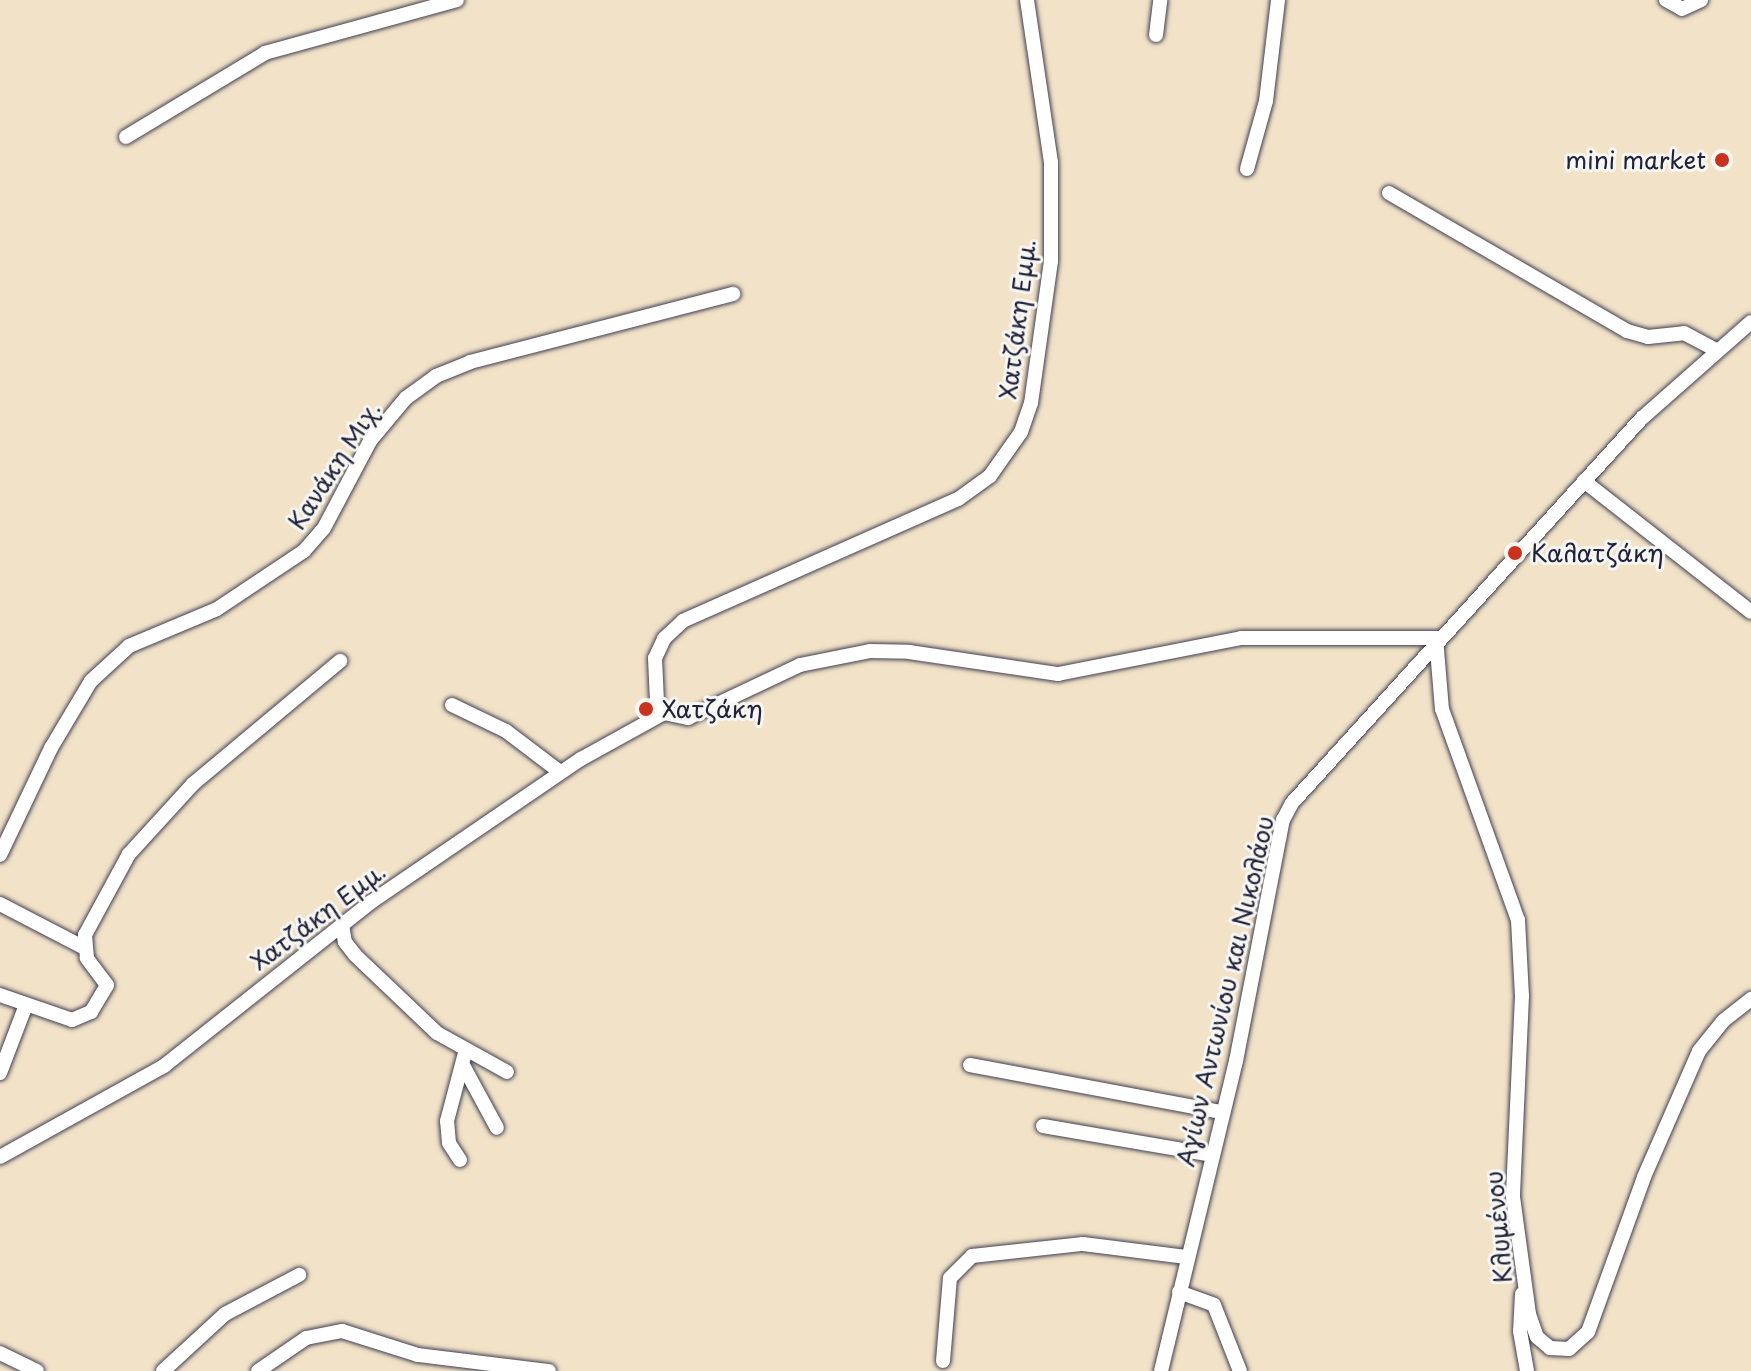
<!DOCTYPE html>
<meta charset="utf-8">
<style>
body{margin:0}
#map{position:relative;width:1751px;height:1371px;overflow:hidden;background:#f1e2c8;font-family:"Playpen Sans",sans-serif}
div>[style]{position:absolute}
.roads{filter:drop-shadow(0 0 2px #413f50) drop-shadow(0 0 2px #413f50)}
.street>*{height:14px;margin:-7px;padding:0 7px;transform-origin:7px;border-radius:7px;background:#fff}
.dots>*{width:22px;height:22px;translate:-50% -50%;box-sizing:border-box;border:4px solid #f6f6f2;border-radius:50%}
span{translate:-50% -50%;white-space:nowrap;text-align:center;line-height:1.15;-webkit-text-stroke:6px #f6f6f2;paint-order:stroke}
.poi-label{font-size:24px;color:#22223b}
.right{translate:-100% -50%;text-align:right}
.left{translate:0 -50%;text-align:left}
.street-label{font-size:24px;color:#22223b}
</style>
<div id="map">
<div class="roads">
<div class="street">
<i style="left:1027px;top:0;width:164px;rotate:81.6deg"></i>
<i style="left:1051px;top:162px;width:99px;rotate:90deg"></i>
<i style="left:1051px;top:261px;width:143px;rotate:98deg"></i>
<i style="left:1031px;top:403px;width:31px;rotate:109deg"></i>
<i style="left:1021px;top:432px;width:54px;rotate:125.2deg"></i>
<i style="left:990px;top:476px;width:39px;rotate:144deg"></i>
<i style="left:958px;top:499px;width:301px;rotate:156.1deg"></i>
<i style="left:683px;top:621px;width:26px;rotate:137deg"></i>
<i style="left:664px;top:639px;width:21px;rotate:115deg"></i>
<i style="left:655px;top:658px;width:44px;rotate:87.4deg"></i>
<i style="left:657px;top:702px;width:13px;rotate:58deg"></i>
<i style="left:664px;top:713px;width:25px;rotate:12deg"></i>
<i style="left:688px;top:718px;width:124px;rotate:-25.3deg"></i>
<i style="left:800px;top:665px;width:71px;rotate:-11.3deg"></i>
<i style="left:870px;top:651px;width:39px;rotate:1deg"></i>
<i style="left:909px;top:652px;width:151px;rotate:8.4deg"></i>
<i style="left:1058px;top:674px;width:187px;rotate:-11.1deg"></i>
<i style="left:1241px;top:638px;width:195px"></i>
<i style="left:1666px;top:0;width:18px;rotate:29deg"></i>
<i style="left:1682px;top:9px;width:21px;rotate:-25deg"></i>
<i style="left:1156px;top:35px;width:35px;rotate:-83deg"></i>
<i style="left:126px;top:137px;width:162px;rotate:-31.1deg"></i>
<i style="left:265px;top:53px;width:199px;rotate:-15.4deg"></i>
<i style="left:1247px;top:169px;width:71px;rotate:-74.4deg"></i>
<i style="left:1266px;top:101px;width:102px;rotate:-83.2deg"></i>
<i style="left:1389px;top:193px;width:275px;rotate:30.1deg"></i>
<i style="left:1627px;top:331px;width:22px;rotate:16deg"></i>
<i style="left:1648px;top:337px;width:36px;rotate:-6deg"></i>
<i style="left:1684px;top:333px;width:36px;rotate:28deg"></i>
<i style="left:1584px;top:481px;width:212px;rotate:38.1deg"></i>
<i style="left:1436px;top:638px;width:71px;rotate:85.2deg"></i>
<i style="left:1442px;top:709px;width:224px;rotate:70.2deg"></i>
<i style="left:1518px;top:920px;width:76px;rotate:87deg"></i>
<i style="left:1522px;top:996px;width:201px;rotate:92.6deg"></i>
<i style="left:1513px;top:1197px;width:118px;rotate:82.2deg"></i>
<i style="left:1529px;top:1314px;width:24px;rotate:71deg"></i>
<i style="left:1537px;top:1337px;width:17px;rotate:40deg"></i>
<i style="left:1550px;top:1348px;width:19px;rotate:3deg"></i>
<i style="left:1569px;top:1349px;width:25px;rotate:-42deg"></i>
<i style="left:1588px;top:1332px;width:165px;rotate:-70.1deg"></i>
<i style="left:1644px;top:1177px;width:137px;rotate:-66.4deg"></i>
<i style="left:1699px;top:1051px;width:38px;rotate:-51deg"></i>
<i style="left:1723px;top:1021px;width:36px;rotate:-38deg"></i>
<i style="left:452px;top:705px;width:60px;rotate:25.7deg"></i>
<i style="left:506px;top:731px;width:68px;rotate:37.2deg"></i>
<i style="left:0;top:855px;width:119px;rotate:-64.5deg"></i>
<i style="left:51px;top:748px;width:78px;rotate:-59.2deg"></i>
<i style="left:91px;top:681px;width:52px;rotate:-42.6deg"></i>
<i style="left:129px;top:646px;width:95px;rotate:-22.8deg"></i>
<i style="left:217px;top:609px;width:105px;rotate:-33.7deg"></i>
<i style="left:304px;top:551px;width:30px;rotate:-49deg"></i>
<i style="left:324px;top:528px;width:98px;rotate:-62.1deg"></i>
<i style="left:370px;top:441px;width:56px;rotate:-50.1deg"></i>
<i style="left:406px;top:398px;width:37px;rotate:-36deg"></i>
<i style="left:436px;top:376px;width:37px;rotate:-22deg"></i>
<i style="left:470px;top:362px;width:272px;rotate:-14.5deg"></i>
<i style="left:0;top:904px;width:96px;rotate:27.4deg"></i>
<i style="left:342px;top:924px;width:18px;rotate:81deg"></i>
<i style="left:345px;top:942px;width:16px;rotate:52deg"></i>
<i style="left:355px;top:955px;width:113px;rotate:43.6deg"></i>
<i style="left:437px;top:1033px;width:80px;rotate:29.1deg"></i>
<i style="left:0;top:995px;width:76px;rotate:19.1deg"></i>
<i style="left:72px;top:1020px;width:21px;rotate:-23deg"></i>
<i style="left:91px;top:1012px;width:31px;rotate:-59deg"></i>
<i style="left:107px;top:985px;width:34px;rotate:-127deg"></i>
<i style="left:87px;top:958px;width:23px;rotate:-95deg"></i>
<i style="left:85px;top:935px;width:92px;rotate:-61.5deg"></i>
<i style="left:129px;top:854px;width:95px;rotate:-47.6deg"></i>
<i style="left:193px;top:784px;width:192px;rotate:-39.9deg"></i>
<i style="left:970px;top:1065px;width:256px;rotate:10.6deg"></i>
<i style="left:464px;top:1067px;width:69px;rotate:61.6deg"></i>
<i style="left:0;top:1073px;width:73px;rotate:-69.1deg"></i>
<i style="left:1043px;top:1126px;width:171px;rotate:9.7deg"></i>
<i style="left:0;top:1157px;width:188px;rotate:-29deg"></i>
<i style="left:164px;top:1066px;width:264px;rotate:-38.4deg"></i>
<i style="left:371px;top:902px;width:254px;rotate:-34.3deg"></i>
<i style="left:581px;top:759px;width:95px;rotate:-29deg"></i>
<i style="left:460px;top:1160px;width:20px;rotate:-123deg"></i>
<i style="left:449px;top:1143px;width:22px;rotate:-95deg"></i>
<i style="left:447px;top:1121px;width:74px;rotate:-75.2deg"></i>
<i style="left:1179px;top:1292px;width:37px;rotate:20deg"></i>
<i style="left:1214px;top:1305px;width:71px;rotate:68.5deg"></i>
<i style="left:1522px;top:1294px;width:37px;rotate:93deg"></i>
<i style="left:1520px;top:1331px;width:41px;rotate:80.1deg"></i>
<i style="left:0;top:1353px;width:41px;rotate:25.9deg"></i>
<i style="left:943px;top:1361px;width:83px;rotate:-85.2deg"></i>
<i style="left:950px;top:1278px;width:31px;rotate:-45deg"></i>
<i style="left:972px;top:1256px;width:112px;rotate:-6.2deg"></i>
<i style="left:1083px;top:1244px;width:104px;rotate:7.2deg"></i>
<i style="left:163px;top:1371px;width:84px;rotate:-42.6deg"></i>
<i style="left:225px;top:1314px;width:84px;rotate:-27.8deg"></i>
<i style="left:258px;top:1371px;width:58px;rotate:-34.5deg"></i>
<i style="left:306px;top:1338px;width:37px;rotate:-11deg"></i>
<i style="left:342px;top:1331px;width:80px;rotate:17.5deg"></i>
<i style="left:418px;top:1355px;width:132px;rotate:7deg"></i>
<i style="left:1161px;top:1371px;width:319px;rotate:-76.4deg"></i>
<i style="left:1236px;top:1061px;width:246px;rotate:-79deg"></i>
<i style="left:1283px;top:820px;width:19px;rotate:-62deg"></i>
<i style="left:1292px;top:803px;width:520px;rotate:-47.73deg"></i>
<i style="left:1642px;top:418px;width:145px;rotate:-41.4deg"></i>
</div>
</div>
<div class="dots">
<i style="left:1722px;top:160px;background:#c8321e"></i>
<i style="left:1515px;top:553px;background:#c8321e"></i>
<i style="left:646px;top:709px;background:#c8321e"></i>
</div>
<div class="poi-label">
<span class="right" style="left:1706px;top:160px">mini market</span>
<span class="left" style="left:1531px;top:553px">Καλατζάκη</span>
<span class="left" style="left:662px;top:709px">Χατζάκη</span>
</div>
<div class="street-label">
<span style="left:1017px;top:319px;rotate:-83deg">Χατζάκη Εμμ.</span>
<span style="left:334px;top:465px;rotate:-57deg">Κανάκη Μιχ.</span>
<span style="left:318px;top:916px;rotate:-37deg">Χατζάκη Εμμ.</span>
<span style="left:1225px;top:991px;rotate:-77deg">Αγίων Αντωνίου και Νικολάου</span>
<span style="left:1498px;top:1227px;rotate:-95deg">Κλυμένου</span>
</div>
</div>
